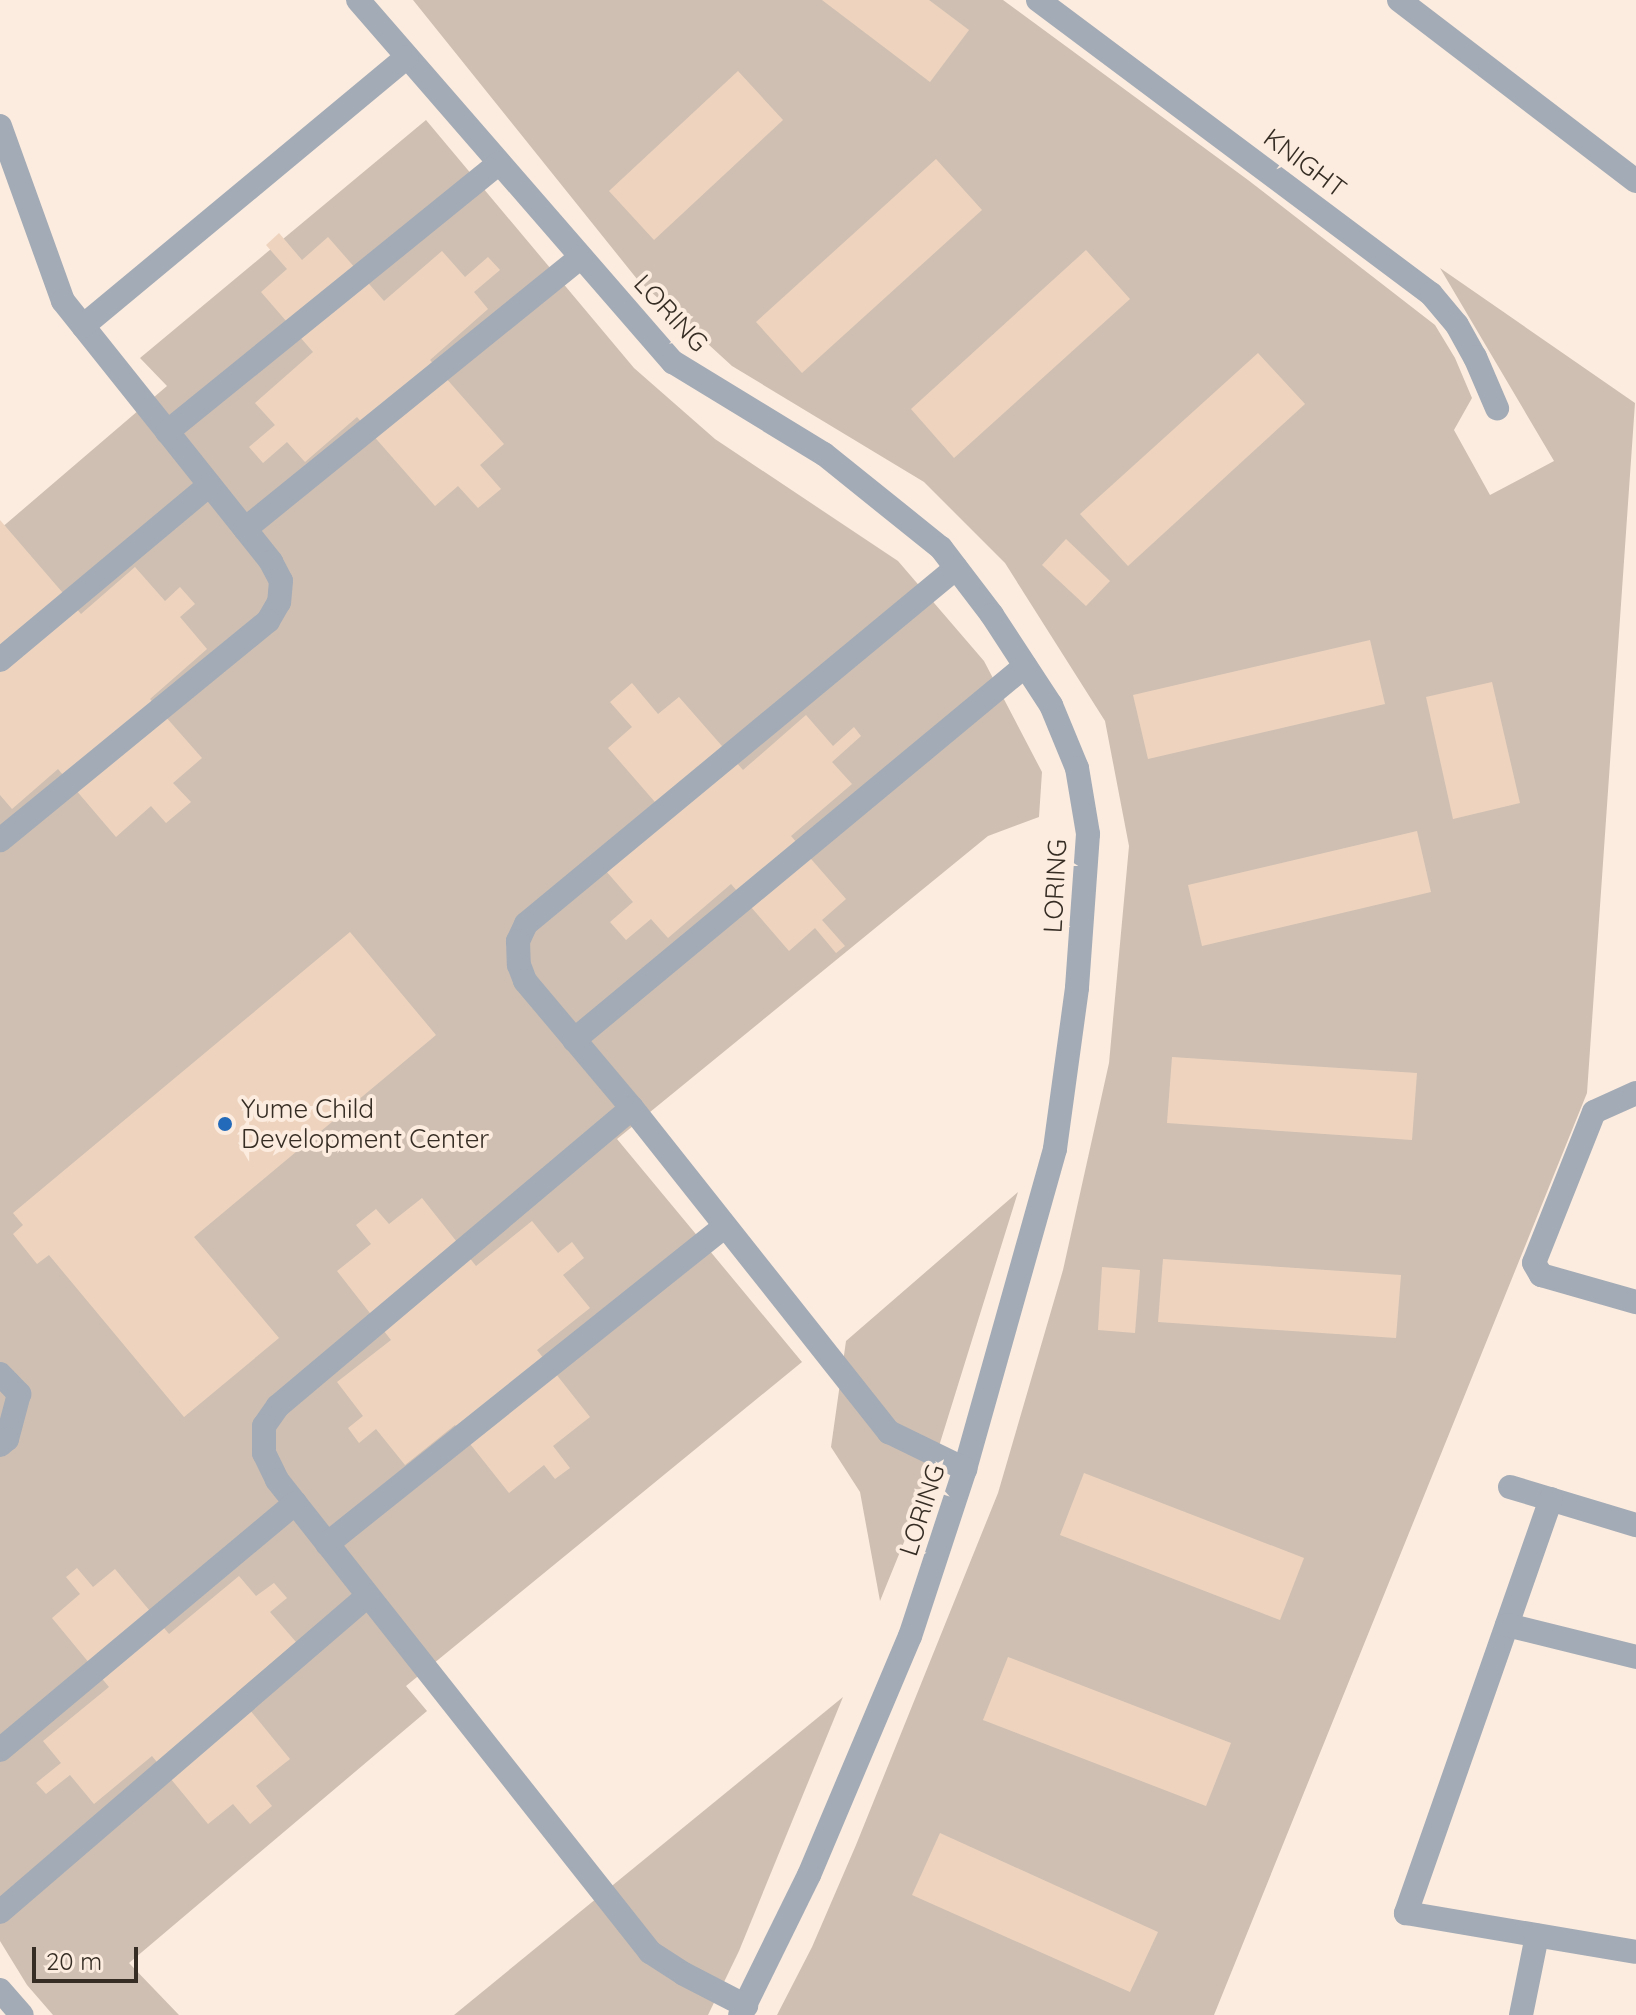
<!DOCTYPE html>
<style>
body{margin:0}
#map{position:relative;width:1636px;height:2015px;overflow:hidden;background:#fcecdf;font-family:Quicksand,sans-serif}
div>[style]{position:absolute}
.green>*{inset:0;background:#cfbfb2}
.building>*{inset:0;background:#eed4bf}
.minor>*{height:24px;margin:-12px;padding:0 12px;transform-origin:12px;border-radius:12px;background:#a3abb6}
.dots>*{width:22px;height:22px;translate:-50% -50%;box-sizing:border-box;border:4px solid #fcecdf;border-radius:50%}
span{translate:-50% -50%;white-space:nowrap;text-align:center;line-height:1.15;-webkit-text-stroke:8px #fcecdf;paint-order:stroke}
.street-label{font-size:26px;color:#362d24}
.poi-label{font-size:26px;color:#362d24}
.left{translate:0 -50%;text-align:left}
.scale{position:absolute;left:32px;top:1947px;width:106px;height:36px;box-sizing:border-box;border:4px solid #362d24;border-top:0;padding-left:10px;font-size:24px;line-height:28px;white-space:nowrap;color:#362d24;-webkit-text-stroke:6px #fcecdf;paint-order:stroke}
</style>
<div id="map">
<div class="green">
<i style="clip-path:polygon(413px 0,1003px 0,1248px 180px,1435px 325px,1455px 358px,1472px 398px,1454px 430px,1490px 495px,1554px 461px,1440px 268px,1635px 403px,1587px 1093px,1214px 2015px,777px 2015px,812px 1947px,856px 1845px,998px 1493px,1063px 1270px,1109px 1063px,1129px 846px,1105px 721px,1005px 563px,924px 482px,732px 366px,637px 279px)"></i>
<i style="clip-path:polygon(426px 120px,634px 368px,715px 439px,898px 561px,984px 661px,1042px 772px,1039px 817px,988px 836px,617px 1139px,802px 1362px,406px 1686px,427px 1711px,129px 1963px,179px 2015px,53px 2015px,27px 1985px,0 1941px,0 529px,167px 386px,140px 358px)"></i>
<i style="clip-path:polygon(1018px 1192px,926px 1488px,880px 1601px,860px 1492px,831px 1447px,846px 1341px)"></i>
<i style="clip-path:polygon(843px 1697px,739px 1951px,708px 2015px,454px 2015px)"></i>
</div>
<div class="building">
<i style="clip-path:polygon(822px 0,929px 0,969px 30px,930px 82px)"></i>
<i style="clip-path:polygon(738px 71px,783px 120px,654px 240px,609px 191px)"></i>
<i style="clip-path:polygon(936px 159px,982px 210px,802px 373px,756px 322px)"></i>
<i style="clip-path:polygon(279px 233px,302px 260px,328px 237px,384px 301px,442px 251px,465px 277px,488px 257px,500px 270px,474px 292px,488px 309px,430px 360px,504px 444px,480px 465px,501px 489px,478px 508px,458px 486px,435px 506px,357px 417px,305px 462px,287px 442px,263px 463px,249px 447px,275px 425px,255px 403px,313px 352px,261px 292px,287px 269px,266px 245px)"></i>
<i style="clip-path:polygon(1086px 250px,1130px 299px,954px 458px,911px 409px)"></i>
<i style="clip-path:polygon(1258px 353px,1305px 404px,1128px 566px,1080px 514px)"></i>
<i style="clip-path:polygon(0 520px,81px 614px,135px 567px,165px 601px,180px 587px,195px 604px,180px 617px,207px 649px,150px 699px,202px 758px,173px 783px,191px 802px,166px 823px,151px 806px,116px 837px,58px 769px,12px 809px,0 795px)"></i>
<i style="clip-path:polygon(1066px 539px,1110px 581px,1086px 606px,1042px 565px)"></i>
<i style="clip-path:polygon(1370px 640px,1385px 704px,1148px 759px,1133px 695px)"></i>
<i style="clip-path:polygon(1492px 682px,1520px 803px,1453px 819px,1426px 697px)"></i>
<i style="clip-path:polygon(632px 683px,658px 714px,679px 697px,743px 770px,806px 715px,833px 746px,854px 727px,861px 736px,832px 762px,852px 784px,791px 836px,846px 899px,822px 920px,845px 946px,836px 953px,815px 928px,789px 951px,731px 884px,668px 938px,651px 919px,626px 940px,610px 922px,633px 902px,606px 871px,668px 817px,608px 748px,632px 727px,610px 702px)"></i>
<i style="clip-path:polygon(1417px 831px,1431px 892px,1202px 946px,1188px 885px)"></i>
<i style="clip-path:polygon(350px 932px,436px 1035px,194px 1237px,279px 1338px,184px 1417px,49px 1255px,37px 1264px,13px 1234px,23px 1225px,13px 1213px)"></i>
<i style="clip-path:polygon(1172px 1057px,1417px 1073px,1412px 1140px,1167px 1123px)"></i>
<i style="clip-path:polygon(422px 1198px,476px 1266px,532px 1221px,558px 1253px,572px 1242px,584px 1258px,563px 1275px,590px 1308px,537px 1350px,590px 1417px,553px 1446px,570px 1468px,555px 1479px,544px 1465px,509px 1493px,455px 1425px,405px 1465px,376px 1429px,359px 1443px,348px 1428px,363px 1416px,337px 1382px,391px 1340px,337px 1271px,371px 1244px,356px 1225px,376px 1209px,389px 1224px)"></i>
<i style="clip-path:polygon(1163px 1259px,1401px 1275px,1396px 1338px,1158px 1322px)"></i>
<i style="clip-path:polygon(1102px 1267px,1140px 1270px,1135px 1333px,1098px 1330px)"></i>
<i style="clip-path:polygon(1084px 1473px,1304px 1558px,1280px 1620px,1060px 1535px)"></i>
<i style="clip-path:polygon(77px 1568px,93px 1587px,115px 1569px,169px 1634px,239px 1576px,256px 1596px,274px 1583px,287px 1598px,270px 1612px,296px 1642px,236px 1693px,290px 1759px,256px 1786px,272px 1806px,250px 1824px,233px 1804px,208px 1824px,152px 1756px,94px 1804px,70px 1775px,46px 1794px,36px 1783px,61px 1763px,43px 1741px,109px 1687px,52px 1618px,80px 1594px,66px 1577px)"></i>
<i style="clip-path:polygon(1008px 1657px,1231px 1743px,1206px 1806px,983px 1720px)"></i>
<i style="clip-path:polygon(940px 1833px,1158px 1932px,1130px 1992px,912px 1895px)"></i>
</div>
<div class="minor">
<i style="left:358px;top:0;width:480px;rotate:49deg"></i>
<i style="left:673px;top:362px;width:177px;rotate:31.4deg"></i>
<i style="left:824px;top:454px;width:150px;rotate:38.8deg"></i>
<i style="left:941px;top:548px;width:84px;rotate:52.7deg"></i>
<i style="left:992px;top:615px;width:108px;rotate:56.8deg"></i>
<i style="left:1051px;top:705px;width:68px;rotate:67.6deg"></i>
<i style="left:1077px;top:768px;width:67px;rotate:80.5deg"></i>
<i style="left:1088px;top:834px;width:154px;rotate:94.1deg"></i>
<i style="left:1077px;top:988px;width:162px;rotate:97.8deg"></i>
<i style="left:1055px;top:1149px;width:332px;rotate:105.7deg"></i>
<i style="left:965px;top:1469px;width:176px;rotate:108.2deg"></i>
<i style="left:910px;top:1636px;width:259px;rotate:112.9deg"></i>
<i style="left:809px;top:1875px;width:156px;rotate:116.2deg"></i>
<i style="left:1038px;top:0;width:491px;rotate:36.8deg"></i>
<i style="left:1431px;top:294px;width:40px;rotate:50deg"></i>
<i style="left:1457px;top:325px;width:37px;rotate:61deg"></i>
<i style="left:1475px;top:357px;width:56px;rotate:66.7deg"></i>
<i style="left:1399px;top:0;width:298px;rotate:37.4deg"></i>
<i style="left:0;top:126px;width:186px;rotate:70.2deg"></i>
<i style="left:63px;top:301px;width:334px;rotate:51.4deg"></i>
<i style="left:271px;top:562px;width:21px;rotate:62deg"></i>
<i style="left:281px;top:581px;width:21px;rotate:95deg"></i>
<i style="left:279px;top:602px;width:22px;rotate:120deg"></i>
<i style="left:268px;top:621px;width:346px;rotate:140.7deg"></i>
<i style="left:83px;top:326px;width:421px;rotate:-39.7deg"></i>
<i style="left:167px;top:432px;width:427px;rotate:-39deg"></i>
<i style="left:245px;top:529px;width:432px;rotate:-39deg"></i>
<i style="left:956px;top:568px;width:558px;rotate:140.38deg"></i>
<i style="left:526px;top:924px;width:19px;rotate:115deg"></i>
<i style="left:518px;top:941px;width:24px;rotate:88deg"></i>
<i style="left:519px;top:965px;width:17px;rotate:69deg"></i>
<i style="left:525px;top:981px;width:166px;rotate:49.9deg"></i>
<i style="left:632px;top:1108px;width:414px;rotate:51.6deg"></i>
<i style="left:889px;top:1432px;width:85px;rotate:26deg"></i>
<i style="left:0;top:660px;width:273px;rotate:-39.9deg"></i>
<i style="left:574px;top:1040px;width:586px;rotate:-39.67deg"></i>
<i style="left:1636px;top:1093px;width:46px;rotate:155.7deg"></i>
<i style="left:1594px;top:1112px;width:162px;rotate:111.7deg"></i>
<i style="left:1534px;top:1263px;width:14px;rotate:60deg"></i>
<i style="left:1541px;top:1275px;width:99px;rotate:15.9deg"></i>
<i style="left:632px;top:1108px;width:463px;rotate:139.9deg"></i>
<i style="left:278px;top:1406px;width:24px;rotate:125deg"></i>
<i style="left:264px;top:1426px;width:27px;rotate:90deg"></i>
<i style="left:264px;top:1453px;width:30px;rotate:64deg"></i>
<i style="left:277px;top:1480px;width:602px;rotate:51.68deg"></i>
<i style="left:650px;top:1952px;width:40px;rotate:32.9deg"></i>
<i style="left:684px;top:1974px;width:70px;rotate:27.3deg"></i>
<i style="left:0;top:1374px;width:28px;rotate:46deg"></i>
<i style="left:19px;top:1394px;width:47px;rotate:104.9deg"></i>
<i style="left:7px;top:1439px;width:9px;rotate:139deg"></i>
<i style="left:1510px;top:1487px;width:132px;rotate:16.8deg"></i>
<i style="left:1551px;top:1499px;width:439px;rotate:109.3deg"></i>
<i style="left:1406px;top:1913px;width:233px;rotate:9.6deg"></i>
<i style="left:327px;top:1544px;width:509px;rotate:-38.62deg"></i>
<i style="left:1507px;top:1625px;width:133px;rotate:13.9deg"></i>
<i style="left:0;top:1750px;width:385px;rotate:-39.9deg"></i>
<i style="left:0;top:1912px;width:485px;rotate:-40.7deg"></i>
<i style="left:0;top:1990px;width:33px;rotate:49deg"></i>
<i style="left:1521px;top:2015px;width:81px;rotate:-78.6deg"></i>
</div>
<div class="dots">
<i style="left:225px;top:1124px;background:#236aba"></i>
</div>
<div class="street-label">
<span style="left:1305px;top:163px;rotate:37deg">KNIGHT</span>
<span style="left:671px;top:313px;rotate:47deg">LORING</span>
<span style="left:1055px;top:886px;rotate:-87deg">LORING</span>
<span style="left:922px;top:1510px;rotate:-72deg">LORING</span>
</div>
<div class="poi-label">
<span class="left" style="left:241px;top:1124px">Yume Child<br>Development Center</span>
</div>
<div class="scale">20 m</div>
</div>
